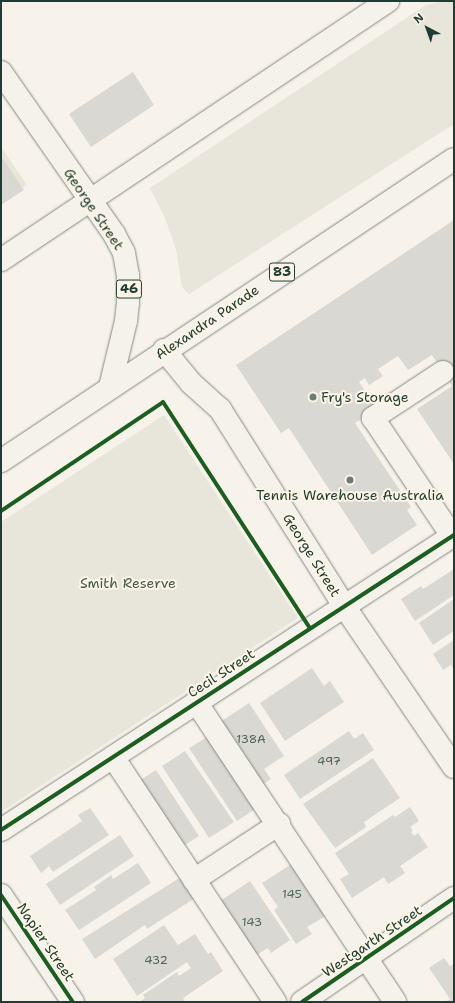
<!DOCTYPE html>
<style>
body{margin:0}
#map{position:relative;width:455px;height:1003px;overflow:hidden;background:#f7f3ea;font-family:"Shantell Sans",sans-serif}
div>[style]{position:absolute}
.built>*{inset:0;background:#e9e5d9}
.green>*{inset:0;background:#e8e5da}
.building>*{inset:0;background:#dad8d2}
.roads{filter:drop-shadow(0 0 1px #868984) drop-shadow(0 0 1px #868984)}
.minor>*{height:22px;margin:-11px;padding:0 11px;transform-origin:11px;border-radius:11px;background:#f5f2ec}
.major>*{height:22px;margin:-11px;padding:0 11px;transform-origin:11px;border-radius:11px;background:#f5f2ec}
.highway>*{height:22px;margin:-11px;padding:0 11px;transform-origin:11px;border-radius:11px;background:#f5f2ec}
.cycleway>*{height:4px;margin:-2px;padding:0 2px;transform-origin:2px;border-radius:2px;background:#1b5e20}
.dots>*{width:11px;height:11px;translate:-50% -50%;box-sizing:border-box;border:2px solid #fcf5e5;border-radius:50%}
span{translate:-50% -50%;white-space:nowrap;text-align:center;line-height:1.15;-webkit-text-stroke:4px #fcf5e5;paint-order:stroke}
.number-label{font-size:12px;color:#4e645c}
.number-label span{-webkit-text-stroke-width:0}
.shield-label span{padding:1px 3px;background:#fcf5e5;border:1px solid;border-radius:3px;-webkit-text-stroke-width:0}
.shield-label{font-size:13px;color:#1f3d34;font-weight:700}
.street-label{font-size:14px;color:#1f3d34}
.poi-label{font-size:14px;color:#1f3d34}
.left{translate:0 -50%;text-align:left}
.park-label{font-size:14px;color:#455c52}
.frame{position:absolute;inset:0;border:2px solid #1f3d34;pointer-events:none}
.north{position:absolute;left:407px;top:8px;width:40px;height:40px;-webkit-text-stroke:3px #fcf5e5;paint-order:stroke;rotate:319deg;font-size:11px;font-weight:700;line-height:16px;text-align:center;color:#1f3d34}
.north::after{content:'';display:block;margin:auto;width:14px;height:18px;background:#1f3d34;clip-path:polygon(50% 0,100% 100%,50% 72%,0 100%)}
</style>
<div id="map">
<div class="built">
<i style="clip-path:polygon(1px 147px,27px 185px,1px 202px)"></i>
</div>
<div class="green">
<i style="clip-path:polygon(446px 1px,454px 1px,454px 124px,189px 294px,182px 287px,176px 249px,165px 218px,150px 188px,426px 5px)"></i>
<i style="clip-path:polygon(164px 415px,298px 618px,1px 812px,1px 522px)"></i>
</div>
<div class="building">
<i style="clip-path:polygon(133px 72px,154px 105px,91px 147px,69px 114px)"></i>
<i style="clip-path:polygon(1px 156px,24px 190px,1px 205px)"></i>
<i style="clip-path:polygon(454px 220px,454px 464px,417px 409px,452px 386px,432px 355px,408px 370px,398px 356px,378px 369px,383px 376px,369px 385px,365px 378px,359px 382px,377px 409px,355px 423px,411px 507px,407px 510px,417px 525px,372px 555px,289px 428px,281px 433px,236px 365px)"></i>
<i style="clip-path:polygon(454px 569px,454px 595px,415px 621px,401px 599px,421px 586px,423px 589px)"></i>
<i style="clip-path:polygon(454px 599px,454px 631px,433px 645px,419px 623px)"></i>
<i style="clip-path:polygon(454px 640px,454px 670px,451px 665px,443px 670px,433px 654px)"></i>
<i style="clip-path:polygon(312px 668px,324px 686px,330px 681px,344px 702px,285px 741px,260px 703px)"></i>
<i style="clip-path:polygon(249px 703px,284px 756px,264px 769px,271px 779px,259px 787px,217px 724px)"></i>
<i style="clip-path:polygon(349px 731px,354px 739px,363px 733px,374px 750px,300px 799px,284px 775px)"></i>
<i style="clip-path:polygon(212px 734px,260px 806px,237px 821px,189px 748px)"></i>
<i style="clip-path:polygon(185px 751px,234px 822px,209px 838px,162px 766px)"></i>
<i style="clip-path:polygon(373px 758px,400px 798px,364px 822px,366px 827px,335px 848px,303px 804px)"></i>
<i style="clip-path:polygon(156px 770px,199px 836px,177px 850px,134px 784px)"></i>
<i style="clip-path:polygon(410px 807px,419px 821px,410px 827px,413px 831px,411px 832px,414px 836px,418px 833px,428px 847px,400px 866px,405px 873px,388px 884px,384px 877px,352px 898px,340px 879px,349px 874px,335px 853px,393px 815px,395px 817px)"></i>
<i style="clip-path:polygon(90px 808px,109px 835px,53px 872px,49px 866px,41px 873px,30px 856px,82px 821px,78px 815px)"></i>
<i style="clip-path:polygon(120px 835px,134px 856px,60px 905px,46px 884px)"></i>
<i style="clip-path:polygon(138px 863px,151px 883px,79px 930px,65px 910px,96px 890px,94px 887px,111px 875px,113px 879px)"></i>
<i style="clip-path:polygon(293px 863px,327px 915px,307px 927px,312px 934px,296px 944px,274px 910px,278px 907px,262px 883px)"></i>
<i style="clip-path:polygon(181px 877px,195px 898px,147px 929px,145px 925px,95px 959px,82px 939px)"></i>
<i style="clip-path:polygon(250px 881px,290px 940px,271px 953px,268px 948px,250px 959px,214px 905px)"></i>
<i style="clip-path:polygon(164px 925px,178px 945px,195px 934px,208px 954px,211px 952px,223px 971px,183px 998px,185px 1002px,140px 1002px,145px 998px,143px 995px,177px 972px,179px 976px,191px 968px,189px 966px,187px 962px,137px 996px,113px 959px)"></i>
<i style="clip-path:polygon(444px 958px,450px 966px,454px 964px,454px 1002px,445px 1002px,450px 999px,429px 968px)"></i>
</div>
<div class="roads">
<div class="minor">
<i style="left:164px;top:350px;width:43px;rotate:50.7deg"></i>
<i style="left:191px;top:383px;width:39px;rotate:42deg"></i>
<i style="left:220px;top:409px;width:233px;rotate:57.8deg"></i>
<i style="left:344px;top:606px;width:195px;rotate:55.7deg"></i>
<i style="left:443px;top:372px;width:84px;rotate:146.7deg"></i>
<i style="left:373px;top:418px;width:142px;rotate:56.2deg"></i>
<i style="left:196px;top:702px;width:360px;rotate:56.4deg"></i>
<i style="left:113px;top:757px;width:294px;rotate:56.5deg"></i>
<i style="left:1px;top:830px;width:541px;rotate:-33.07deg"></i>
<i style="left:194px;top:880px;width:102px;rotate:-33.4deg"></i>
<i style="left:1px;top:895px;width:129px;rotate:56.1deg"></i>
<i style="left:302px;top:1002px;width:184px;rotate:-34.4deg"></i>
</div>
<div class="major">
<i style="left:1px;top:72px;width:198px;rotate:55.1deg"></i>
<i style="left:114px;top:234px;width:21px;rotate:62deg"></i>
<i style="left:124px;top:253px;width:22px;rotate:80deg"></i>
<i style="left:128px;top:275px;width:27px;rotate:90deg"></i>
<i style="left:128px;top:302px;width:19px;rotate:96deg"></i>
<i style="left:126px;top:321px;width:68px;rotate:103.6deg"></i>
</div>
<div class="highway">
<i style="left:1px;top:260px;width:466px;rotate:-33.8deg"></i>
<i style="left:1px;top:461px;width:544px;rotate:-33.69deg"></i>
</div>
</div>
<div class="cycleway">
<i style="left:1px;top:511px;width:195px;rotate:-33.9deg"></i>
<i style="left:163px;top:402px;width:270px;rotate:57deg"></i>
<i style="left:1px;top:830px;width:541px;rotate:-33.07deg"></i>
<i style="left:1px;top:895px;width:129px;rotate:56.1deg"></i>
<i style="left:302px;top:1002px;width:184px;rotate:-34.4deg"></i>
</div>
<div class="dots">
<i style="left:313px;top:397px;background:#6b7d74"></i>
<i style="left:350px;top:480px;background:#6b7d74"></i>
</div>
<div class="number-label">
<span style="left:251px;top:740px">138A</span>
<span style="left:329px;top:762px">497</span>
<span style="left:292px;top:895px">145</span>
<span style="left:252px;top:923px">143</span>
<span style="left:156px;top:961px">432</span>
</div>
<div class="shield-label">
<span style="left:282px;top:272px">83</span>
<span style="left:129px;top:289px">46</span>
</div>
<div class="street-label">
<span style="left:94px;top:209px;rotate:56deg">George Street</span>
<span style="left:207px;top:322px;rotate:-34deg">Alexandra Parade</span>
<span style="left:312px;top:555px;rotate:58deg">George Street</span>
<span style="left:221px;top:673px;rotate:-33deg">Cecil Street</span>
<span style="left:372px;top:941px;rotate:-34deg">Westgarth Street</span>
<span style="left:46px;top:942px;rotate:56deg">Napier Street</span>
</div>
<div class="poi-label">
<span class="left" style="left:321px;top:397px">Fry's Storage</span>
<span style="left:350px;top:495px">Tennis Warehouse Australia</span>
</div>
<div class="park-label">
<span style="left:128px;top:583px">Smith Reserve</span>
</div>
<div class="frame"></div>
<div class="north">N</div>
</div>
